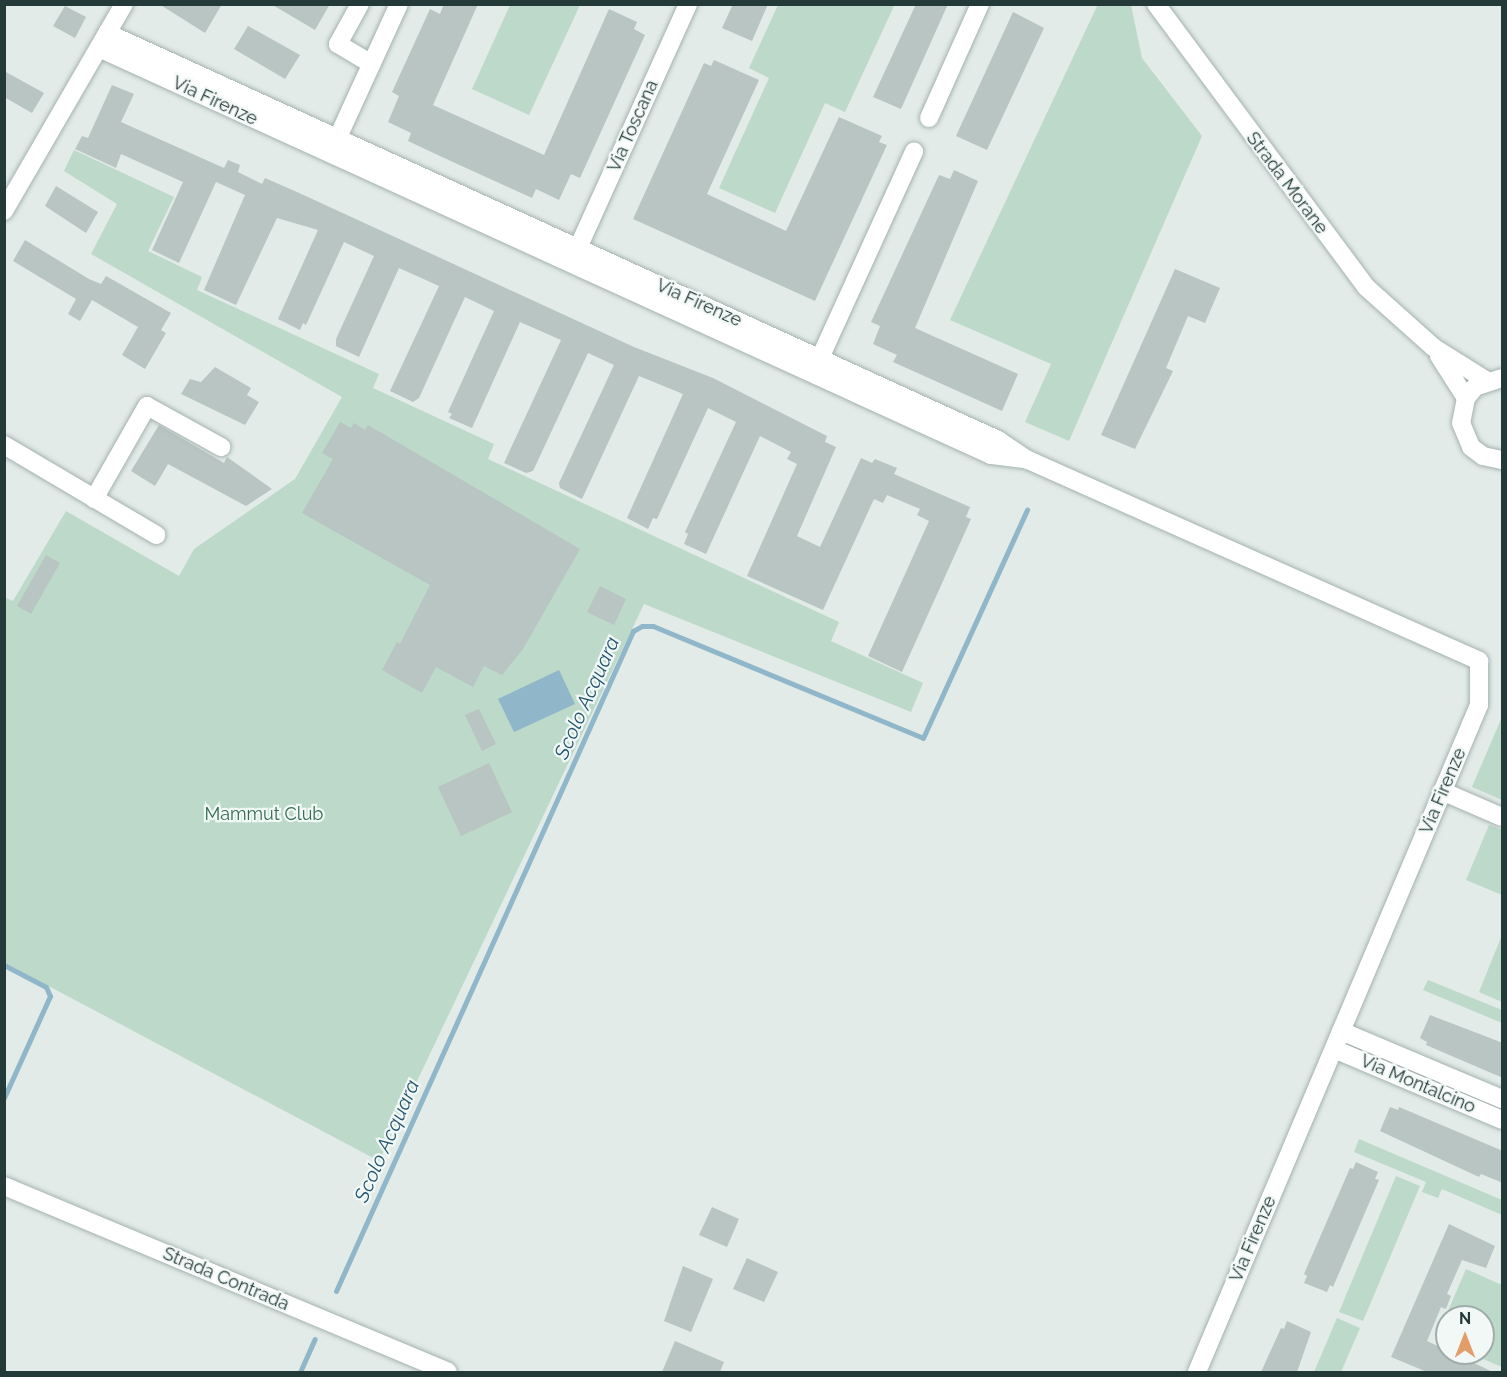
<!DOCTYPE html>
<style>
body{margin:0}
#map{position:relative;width:1507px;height:1377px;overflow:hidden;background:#e2ebe8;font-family:Raleway,sans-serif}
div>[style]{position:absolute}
.green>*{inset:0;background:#bdd9ca}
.water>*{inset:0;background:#90b6ca}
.stream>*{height:5px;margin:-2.5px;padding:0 2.5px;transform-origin:2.5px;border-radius:2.5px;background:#90b6ca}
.building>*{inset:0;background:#b8c5c2}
.roads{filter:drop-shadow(0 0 2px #a5b2b0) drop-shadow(0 0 2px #a5b2b0)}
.minor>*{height:18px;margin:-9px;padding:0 9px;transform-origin:9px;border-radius:9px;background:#fff}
span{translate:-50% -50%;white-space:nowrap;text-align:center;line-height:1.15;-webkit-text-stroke:4.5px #f2f8f6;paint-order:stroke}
.street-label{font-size:18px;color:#243a38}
.park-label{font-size:18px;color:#336c53}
.water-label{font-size:20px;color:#25556f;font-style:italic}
.frame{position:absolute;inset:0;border:6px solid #243a38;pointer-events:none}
.north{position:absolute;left:1435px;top:1305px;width:60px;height:60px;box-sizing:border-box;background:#f2f8f6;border:2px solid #a0acaa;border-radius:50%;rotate:0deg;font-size:16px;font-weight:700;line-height:24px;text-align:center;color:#243a38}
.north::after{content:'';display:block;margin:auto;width:21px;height:27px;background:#e29d69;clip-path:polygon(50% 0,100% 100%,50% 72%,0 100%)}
</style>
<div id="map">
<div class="green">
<i style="clip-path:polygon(890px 4px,894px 6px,845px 112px,825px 103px,775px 213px,719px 188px,769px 78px,749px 68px,778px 5px)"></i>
<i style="clip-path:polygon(1098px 4px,1131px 5px,1142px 58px,1202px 136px,1069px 441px,1025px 422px,1051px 364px,950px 320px)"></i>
<i style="clip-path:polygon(510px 5px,580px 5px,529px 115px,472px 89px)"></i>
<i style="clip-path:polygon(74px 150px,174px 197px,148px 251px,202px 277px,197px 290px,379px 374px,373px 388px,494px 444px,488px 459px,839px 622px,831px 641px,923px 683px,911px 712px,644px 604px,379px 1161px,5px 963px,4px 597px,13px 601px,66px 511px,179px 576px,194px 549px,295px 479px,342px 397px,91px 254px,117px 204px,64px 171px)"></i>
<i style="clip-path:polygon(1502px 717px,1502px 800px,1472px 787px)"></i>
<i style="clip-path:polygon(1489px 825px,1502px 830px,1502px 895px,1466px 880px)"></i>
<i style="clip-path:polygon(1502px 935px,1502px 1002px,1479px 992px)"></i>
<i style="clip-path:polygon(1428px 980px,1502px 1010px,1502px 1023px,1423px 990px)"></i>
<i style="clip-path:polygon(1359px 1139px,1502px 1200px,1502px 1215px,1442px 1189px,1438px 1198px,1422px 1192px,1426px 1182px,1354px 1152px)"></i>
<i style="clip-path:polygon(1396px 1176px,1420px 1186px,1363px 1321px,1339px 1312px)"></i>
<i style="clip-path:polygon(1466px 1269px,1502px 1285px,1502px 1367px,1469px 1353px,1483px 1353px,1483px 1317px,1447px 1317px,1447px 1344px,1436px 1339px)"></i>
<i style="clip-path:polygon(1337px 1318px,1360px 1328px,1341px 1372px,1314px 1372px)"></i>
</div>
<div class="water">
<i style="clip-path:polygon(559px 670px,575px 704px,514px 732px,498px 699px)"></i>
</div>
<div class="stream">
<i style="left:4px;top:965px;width:47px;rotate:27.6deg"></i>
<i style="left:46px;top:987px;width:10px;rotate:66deg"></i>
<i style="left:50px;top:996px;width:112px;rotate:114.3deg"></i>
<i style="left:336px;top:1291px;width:724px;rotate:-65.77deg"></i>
<i style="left:633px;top:631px;width:10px;rotate:-29deg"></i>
<i style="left:642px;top:626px;width:11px"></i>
<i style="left:653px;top:626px;width:292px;rotate:22.5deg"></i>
<i style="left:923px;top:738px;width:251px;rotate:-65.5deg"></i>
<i style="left:300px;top:1372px;width:36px;rotate:-66deg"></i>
</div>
<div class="building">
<i style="clip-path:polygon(159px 4px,222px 4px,205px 33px)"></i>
<i style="clip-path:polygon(271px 4px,330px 4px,315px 30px)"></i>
<i style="clip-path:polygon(444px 4px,478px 4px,433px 105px,544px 155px,609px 9px,637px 22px,634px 29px,645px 35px,580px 178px,571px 174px,559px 200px,536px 189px,532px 198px,442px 157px,408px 141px,411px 133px,388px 122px,399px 96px,392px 92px,430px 9px,440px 14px)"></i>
<i style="clip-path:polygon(733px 4px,768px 4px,752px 41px,722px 28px)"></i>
<i style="clip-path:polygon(916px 4px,948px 4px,901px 109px,873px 97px)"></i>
<i style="clip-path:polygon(65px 6px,86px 17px,75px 38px,53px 26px)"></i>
<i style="clip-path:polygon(1013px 12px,1044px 28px,987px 150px,956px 136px)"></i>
<i style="clip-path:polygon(248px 26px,300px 55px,285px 79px,234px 49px)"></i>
<i style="clip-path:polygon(714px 60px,759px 80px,707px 194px,786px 231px,839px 117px,882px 136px,879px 142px,887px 145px,815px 301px,633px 219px,704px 63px,711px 66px)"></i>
<i style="clip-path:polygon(4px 71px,44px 93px,32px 113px,4px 97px)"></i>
<i style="clip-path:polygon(112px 85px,134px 94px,121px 122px,224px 168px,228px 160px,240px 165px,238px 172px,262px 184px,265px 178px,297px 192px,634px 347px,713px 378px,827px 436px,825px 442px,836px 447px,797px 536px,820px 547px,861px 458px,872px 463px,875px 459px,897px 468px,894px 474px,970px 507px,966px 517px,971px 519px,902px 672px,868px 656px,929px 521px,917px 515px,920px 509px,887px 495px,883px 503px,874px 499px,823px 610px,747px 576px,797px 464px,787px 459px,791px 452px,760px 436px,706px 554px,684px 544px,688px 534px,685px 532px,736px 422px,708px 408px,657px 519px,653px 518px,648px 529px,627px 518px,683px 394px,639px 376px,582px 499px,560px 488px,559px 483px,614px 365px,588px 353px,533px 471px,526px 473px,504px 463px,561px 340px,520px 322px,472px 428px,449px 418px,452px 414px,448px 412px,494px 311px,465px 297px,419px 398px,413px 402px,390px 391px,439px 286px,399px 268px,359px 357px,336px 346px,336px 339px,374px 256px,344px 242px,306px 325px,303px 323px,300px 330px,278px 319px,318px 230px,277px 218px,236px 305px,204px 290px,245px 195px,216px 182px,179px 263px,152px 250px,183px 182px,121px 154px,116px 168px,75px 149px,82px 136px,88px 138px)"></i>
<i style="clip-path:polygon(954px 170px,978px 181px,915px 328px,1018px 374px,1002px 411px,893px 362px,897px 355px,873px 344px,880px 326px,871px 322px,939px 175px,950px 179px)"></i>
<i style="clip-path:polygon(56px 186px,98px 212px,86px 233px,45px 206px)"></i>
<i style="clip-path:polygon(25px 240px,89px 279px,101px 284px,106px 276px,171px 313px,161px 330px,166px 333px,145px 369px,122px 355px,138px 327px,92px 300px,80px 321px,68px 314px,76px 299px,13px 261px)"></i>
<i style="clip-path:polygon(1175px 269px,1220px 288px,1205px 323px,1188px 316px,1166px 368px,1173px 371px,1135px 449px,1101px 435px)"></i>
<i style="clip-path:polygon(215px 367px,251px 388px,247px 395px,259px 402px,245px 425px,181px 394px,190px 379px,201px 382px)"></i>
<i style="clip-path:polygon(340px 422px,351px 428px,354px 423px,365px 430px,368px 425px,580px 549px,523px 649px,502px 675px,484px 666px,473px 687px,436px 667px,422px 693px,382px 670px,397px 642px,400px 644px,430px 585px,302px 513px,333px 459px,322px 453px)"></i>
<i style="clip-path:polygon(159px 425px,224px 463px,227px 457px,272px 489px,246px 506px,168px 464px,155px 486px,131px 471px)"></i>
<i style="clip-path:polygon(46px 555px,60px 563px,31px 614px,17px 606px)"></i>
<i style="clip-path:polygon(600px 586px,626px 599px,614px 625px,587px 612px)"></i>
<i style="clip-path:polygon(479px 709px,496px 744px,482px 751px,465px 715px)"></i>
<i style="clip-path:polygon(489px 763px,512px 812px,461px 836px,438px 787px)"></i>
<i style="clip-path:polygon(1430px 1015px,1503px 1043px,1503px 1078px,1426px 1045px,1427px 1042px,1420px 1038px)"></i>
<i style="clip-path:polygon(1390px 1107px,1398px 1110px,1399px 1107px,1503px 1151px,1503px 1183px,1481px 1174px,1479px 1177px,1380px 1131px)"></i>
<i style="clip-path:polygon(1356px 1162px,1378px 1172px,1375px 1179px,1379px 1180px,1333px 1287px,1330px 1285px,1327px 1292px,1304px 1283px,1307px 1276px,1304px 1274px,1350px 1168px,1353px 1169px)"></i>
<i style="clip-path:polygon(712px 1207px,739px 1219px,727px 1247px,699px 1235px)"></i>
<i style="clip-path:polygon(1449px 1224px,1495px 1246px,1486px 1268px,1462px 1260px,1447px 1294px,1451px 1296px,1446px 1309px,1441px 1307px,1427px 1341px,1493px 1372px,1427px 1372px,1391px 1357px)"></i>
<i style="clip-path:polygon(747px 1258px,778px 1272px,764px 1302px,733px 1289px)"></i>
<i style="clip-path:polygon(683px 1266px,713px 1279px,691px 1332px,664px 1321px)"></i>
<i style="clip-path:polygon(1287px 1321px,1311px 1332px,1297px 1372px,1261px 1372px,1281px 1328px,1284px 1329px)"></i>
<i style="clip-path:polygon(675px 1341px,724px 1362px,720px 1372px,662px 1372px)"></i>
</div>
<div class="roads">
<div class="minor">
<i style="left:360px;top:4px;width:46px;rotate:118.8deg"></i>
<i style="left:338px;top:44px;width:39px;rotate:31deg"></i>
<i style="left:1156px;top:4px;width:352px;rotate:53.4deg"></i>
<i style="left:1366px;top:287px;width:90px;rotate:41.8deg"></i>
<i style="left:1433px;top:347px;width:64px;rotate:32.2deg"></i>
<i style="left:107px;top:33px;width:980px;rotate:24.55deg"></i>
<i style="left:998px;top:440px;width:36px;rotate:34deg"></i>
<i style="left:1028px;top:460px;width:494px;rotate:24deg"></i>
<i style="left:1479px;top:661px;width:44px;rotate:90deg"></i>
<i style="left:1479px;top:705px;width:724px;rotate:112.92deg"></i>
<i style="left:99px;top:48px;width:980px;rotate:24.53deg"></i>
<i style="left:991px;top:455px;width:32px;rotate:7deg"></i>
<i style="left:929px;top:118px;width:125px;rotate:-65.9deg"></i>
<i style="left:333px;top:148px;width:158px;rotate:-65.4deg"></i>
<i style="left:4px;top:211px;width:239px;rotate:-59.9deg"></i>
<i style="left:573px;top:259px;width:280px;rotate:-65.7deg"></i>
<i style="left:1439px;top:356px;width:50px;rotate:57.3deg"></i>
<i style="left:815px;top:369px;width:239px;rotate:-65.5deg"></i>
<i style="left:1502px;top:378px;width:28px;rotate:162deg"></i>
<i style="left:1475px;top:387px;width:14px;rotate:129deg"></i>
<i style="left:1466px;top:398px;width:25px;rotate:101deg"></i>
<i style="left:1461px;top:423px;width:26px;rotate:67deg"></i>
<i style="left:1471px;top:447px;width:15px;rotate:37deg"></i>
<i style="left:1483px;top:456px;width:19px;rotate:12deg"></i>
<i style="left:4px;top:445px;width:177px;rotate:30.6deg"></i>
<i style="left:94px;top:499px;width:107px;rotate:-60.3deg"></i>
<i style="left:147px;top:406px;width:85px;rotate:29deg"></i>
<i style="left:1442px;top:791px;width:65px;rotate:23.4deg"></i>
<i style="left:1341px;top:1031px;width:175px;rotate:22.9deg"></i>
<i style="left:1334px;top:1049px;width:182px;rotate:22.9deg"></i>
<i style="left:4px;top:1186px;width:481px;rotate:22.7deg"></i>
</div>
</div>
<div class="street-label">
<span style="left:215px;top:101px;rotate:25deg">Via Firenze</span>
<span style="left:633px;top:126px;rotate:-66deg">Via Toscana</span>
<span style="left:1287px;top:183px;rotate:53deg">Strada Morane</span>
<span style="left:699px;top:303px;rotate:24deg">Via Firenze</span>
<span style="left:1443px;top:791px;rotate:-67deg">Via Firenze</span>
<span style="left:1418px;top:1084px;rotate:23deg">Via Montalcino</span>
<span style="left:1253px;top:1239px;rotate:-67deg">Via Firenze</span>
<span style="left:226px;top:1279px;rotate:23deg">Strada Contrada</span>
</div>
<div class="park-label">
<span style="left:264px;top:814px">Mammut Club</span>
</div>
<div class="water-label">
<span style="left:587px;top:698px;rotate:-66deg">Scolo Acquara</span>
<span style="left:387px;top:1141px;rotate:-66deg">Scolo Acquara</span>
</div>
<div class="frame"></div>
<div class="north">N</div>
</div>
